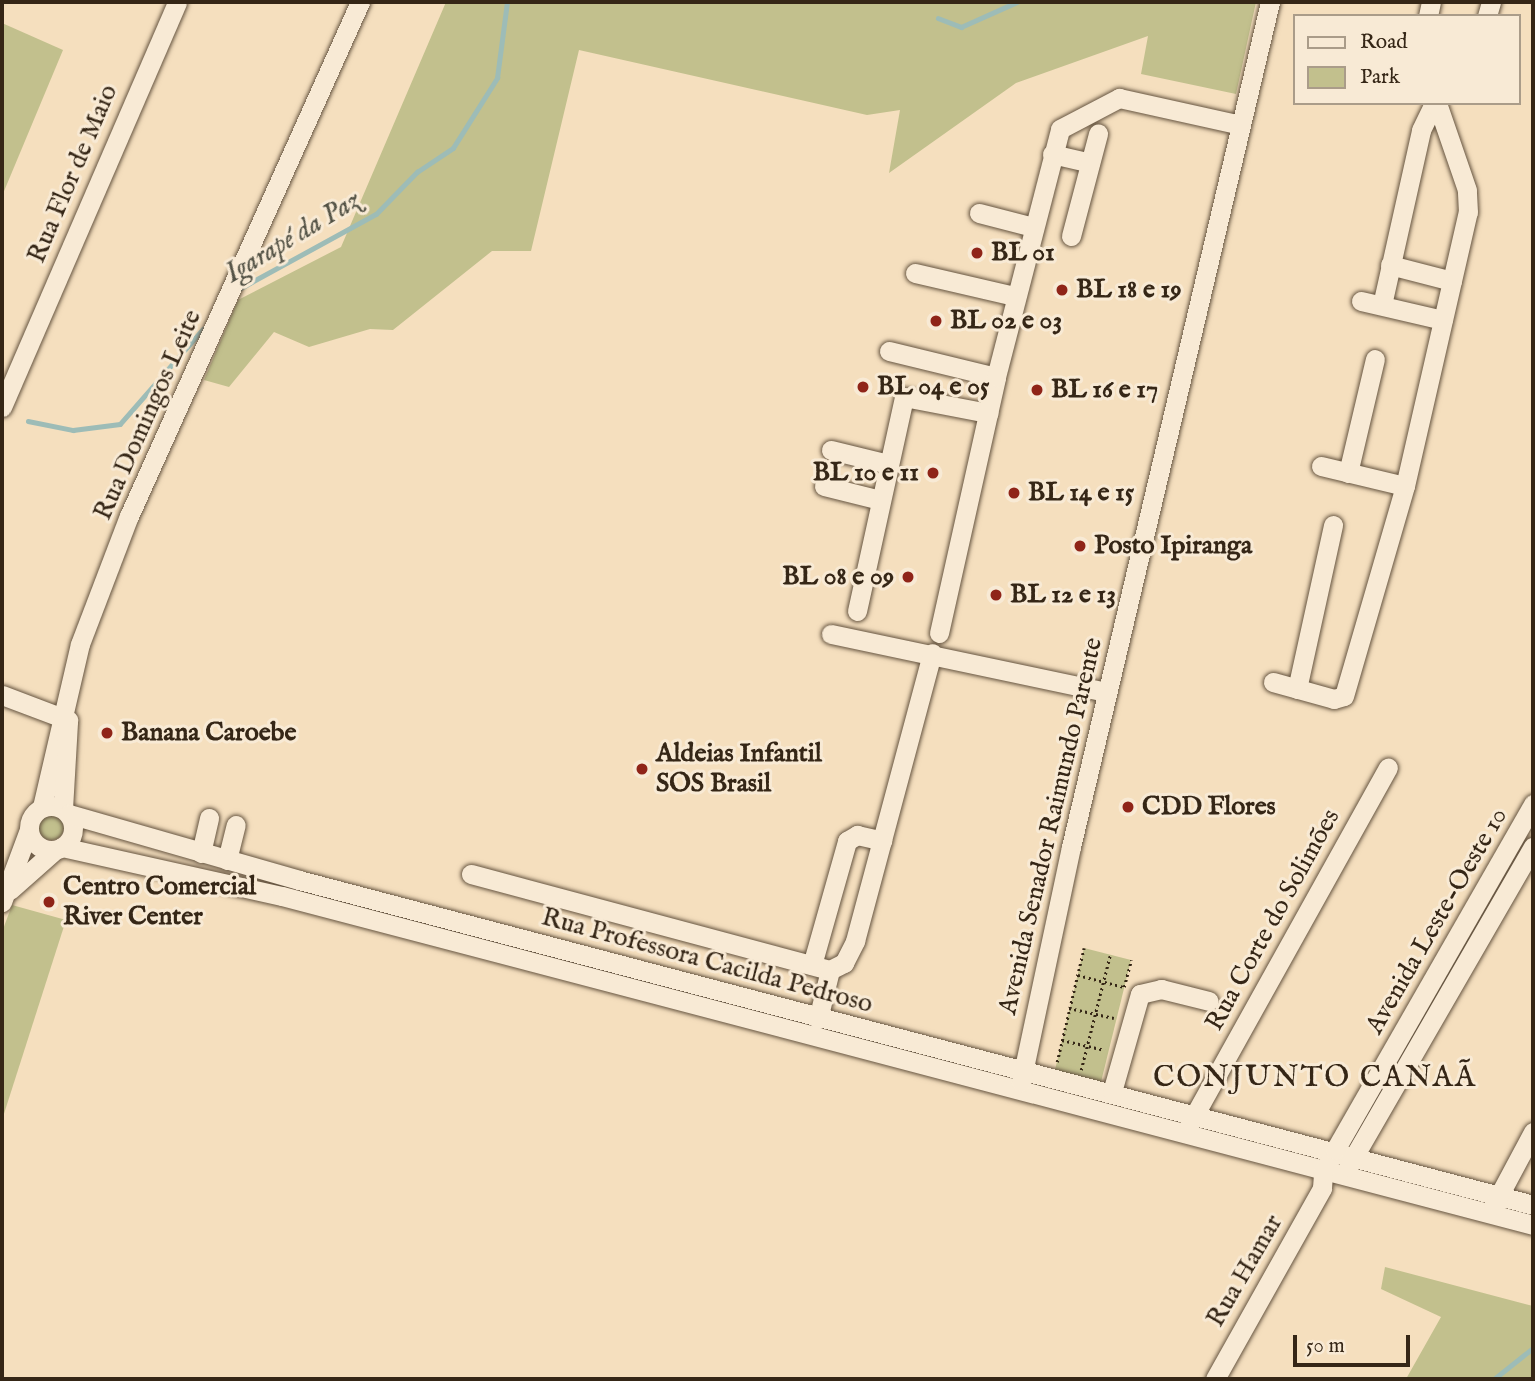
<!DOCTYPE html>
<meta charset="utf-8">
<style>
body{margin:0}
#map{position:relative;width:1535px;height:1381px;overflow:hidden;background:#f5dfbe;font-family:"IM FELL English",serif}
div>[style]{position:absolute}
.green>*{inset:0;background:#c2c08d}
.round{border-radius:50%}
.stream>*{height:4.5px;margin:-2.25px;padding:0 2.25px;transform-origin:2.25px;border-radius:2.25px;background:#9dbcb7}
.path>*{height:2.5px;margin-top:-1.25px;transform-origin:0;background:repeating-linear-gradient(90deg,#352616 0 2px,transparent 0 5.5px)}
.roads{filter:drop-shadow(0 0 2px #655440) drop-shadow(0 0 2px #655440)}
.minor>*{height:19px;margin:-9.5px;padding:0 9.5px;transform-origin:9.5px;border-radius:9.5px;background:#f8ead5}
.minor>.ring{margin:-9.5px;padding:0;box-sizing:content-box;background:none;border:19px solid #f8ead5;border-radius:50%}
.dots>*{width:19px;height:19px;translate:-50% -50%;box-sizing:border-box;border:4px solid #f8ead5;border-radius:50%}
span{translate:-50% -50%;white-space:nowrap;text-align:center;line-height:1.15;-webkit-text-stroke:6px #f8ead5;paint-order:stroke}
.street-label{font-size:26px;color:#352616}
.poi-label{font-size:26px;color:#352616;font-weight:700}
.left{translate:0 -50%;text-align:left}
.right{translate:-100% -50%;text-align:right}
.water-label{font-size:28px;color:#545346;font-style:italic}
.quarter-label{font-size:30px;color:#352616;letter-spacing:2px}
.frame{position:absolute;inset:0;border:4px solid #352616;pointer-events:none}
.legend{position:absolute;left:1293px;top:14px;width:228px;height:91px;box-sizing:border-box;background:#f8ead5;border:2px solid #aa9c89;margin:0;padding:9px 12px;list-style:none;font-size:21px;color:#352616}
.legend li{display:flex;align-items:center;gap:14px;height:35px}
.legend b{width:35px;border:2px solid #aa9c89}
.scale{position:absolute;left:1293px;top:1335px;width:117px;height:32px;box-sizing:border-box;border:4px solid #352616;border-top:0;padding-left:9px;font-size:21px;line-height:24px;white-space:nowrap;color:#352616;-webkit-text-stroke:5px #f8ead5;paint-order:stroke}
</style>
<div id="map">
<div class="green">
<i style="clip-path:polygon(446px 2px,1256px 2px,1236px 94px,1141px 74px,1148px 36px,1016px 83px,889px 173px,900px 110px,867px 115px,579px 50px,531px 251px,492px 251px,393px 330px,370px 329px,309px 347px,274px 332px,229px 387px,204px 380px,238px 300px,341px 247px)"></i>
<i style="clip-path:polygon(2px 23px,63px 50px,2px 196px)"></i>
<i class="round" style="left:38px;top:814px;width:26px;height:26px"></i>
<i style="clip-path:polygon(12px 905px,66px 920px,2px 1120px,2px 932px)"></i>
<i style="clip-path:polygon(1084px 948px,1131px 960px,1101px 1082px,1055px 1070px)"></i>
<i style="clip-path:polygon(1385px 1267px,1533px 1306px,1533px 1379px,1406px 1379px,1441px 1317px,1381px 1289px)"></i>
</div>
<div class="stream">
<i style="left:938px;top:18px;width:25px;rotate:21deg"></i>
<i style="left:961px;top:27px;width:61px;rotate:-24.1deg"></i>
<i style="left:239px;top:289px;width:156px;rotate:-28.7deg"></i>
<i style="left:376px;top:214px;width:59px;rotate:-45.7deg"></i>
<i style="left:417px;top:172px;width:43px;rotate:-33.7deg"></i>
<i style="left:453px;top:148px;width:83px;rotate:-57.8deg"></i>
<i style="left:497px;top:78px;width:77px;rotate:-82.5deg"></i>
<i style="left:28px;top:421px;width:46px;rotate:11.3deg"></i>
<i style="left:73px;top:430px;width:47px;rotate:-7.3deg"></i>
<i style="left:120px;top:424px;width:126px;rotate:-48.9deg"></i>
<i style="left:1494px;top:1379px;width:50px;rotate:-38.5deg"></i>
</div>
<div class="path">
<i style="left:1078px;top:975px;width:48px;rotate:14.6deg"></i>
<i style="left:1124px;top:987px;width:28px;rotate:-75deg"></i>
<i style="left:1069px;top:1008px;width:46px;rotate:12.5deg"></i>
<i style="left:1062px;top:1040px;width:44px;rotate:13.1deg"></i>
<i style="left:1057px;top:1062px;width:117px;rotate:-76.7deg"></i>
<i style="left:1081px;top:1070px;width:119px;rotate:-75.8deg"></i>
</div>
<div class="roads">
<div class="minor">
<i style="left:1428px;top:16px;width:14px;rotate:-78deg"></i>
<i style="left:1487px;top:16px;width:15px;rotate:-74deg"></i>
<i style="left:1052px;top:154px;width:39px;rotate:13deg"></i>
<i style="left:979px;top:213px;width:56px;rotate:14.5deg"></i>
<i style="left:1071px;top:236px;width:106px;rotate:-75.2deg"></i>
<i style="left:1390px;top:265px;width:64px;rotate:14.5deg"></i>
<i style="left:915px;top:273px;width:103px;rotate:13deg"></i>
<i style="left:1361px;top:301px;width:84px;rotate:13deg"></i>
<i style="left:1382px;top:305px;width:179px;rotate:-77.4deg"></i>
<i style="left:1421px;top:130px;width:30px;rotate:-64deg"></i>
<i style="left:889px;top:351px;width:110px;rotate:13.7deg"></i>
<i style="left:2px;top:407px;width:441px;rotate:-66.6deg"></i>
<i style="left:831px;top:450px;width:59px;rotate:13.8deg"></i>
<i style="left:1321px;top:466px;width:86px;rotate:13.4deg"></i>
<i style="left:1348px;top:473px;width:117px;rotate:-76.7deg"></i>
<i style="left:824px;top:486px;width:58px;rotate:14deg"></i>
<i style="left:857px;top:611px;width:219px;rotate:-77.6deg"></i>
<i style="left:904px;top:397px;width:86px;rotate:10.8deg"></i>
<i style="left:939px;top:633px;width:262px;rotate:-77.4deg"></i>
<i style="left:996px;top:377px;width:256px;rotate:-75.5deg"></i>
<i style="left:1060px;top:129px;width:67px;rotate:-27.7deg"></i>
<i style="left:1119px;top:98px;width:125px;rotate:12.5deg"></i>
<i style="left:831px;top:634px;width:282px;rotate:11.9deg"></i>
<i style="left:1273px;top:682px;width:63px;rotate:15.6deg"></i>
<i style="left:1334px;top:699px;width:10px;rotate:-17deg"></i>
<i style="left:1344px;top:696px;width:219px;rotate:-73.8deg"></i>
<i style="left:1405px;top:486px;width:281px;rotate:-77.1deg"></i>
<i style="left:1468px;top:212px;width:22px;rotate:-93deg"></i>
<i style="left:1467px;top:190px;width:92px;rotate:-109deg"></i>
<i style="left:1297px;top:689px;width:168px;rotate:-77.6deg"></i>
<i style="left:2px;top:695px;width:71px;rotate:20.7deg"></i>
<i class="ring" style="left:29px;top:806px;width:25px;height:25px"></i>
<i style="left:42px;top:807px;width:167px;rotate:-76.9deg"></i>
<i style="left:80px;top:644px;width:137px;rotate:-69.1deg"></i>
<i style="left:129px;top:516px;width:564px;rotate:-65.8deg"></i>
<i style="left:63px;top:809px;width:87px;rotate:-86.7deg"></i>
<i style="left:69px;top:814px;width:239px;rotate:16deg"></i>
<i style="left:299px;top:880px;width:1276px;rotate:14.75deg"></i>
<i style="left:62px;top:847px;width:225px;rotate:12.6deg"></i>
<i style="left:282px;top:896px;width:1294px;rotate:14.73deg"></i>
<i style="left:201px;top:853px;width:36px;rotate:-77deg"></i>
<i style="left:227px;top:860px;width:36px;rotate:-76deg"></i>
<i style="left:471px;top:874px;width:372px;rotate:15deg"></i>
<i style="left:830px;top:970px;width:16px;rotate:-27deg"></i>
<i style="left:844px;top:963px;width:25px;rotate:-63deg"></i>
<i style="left:855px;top:941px;width:298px;rotate:-75deg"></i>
<i style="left:10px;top:890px;width:60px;rotate:-41.6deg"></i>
<i style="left:2px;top:902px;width:75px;rotate:-69.6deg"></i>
<i style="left:812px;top:965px;width:129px;rotate:-74.2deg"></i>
<i style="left:847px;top:841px;width:12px;rotate:-31deg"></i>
<i style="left:857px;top:835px;width:26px;rotate:13deg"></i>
<i style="left:818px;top:1019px;width:50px;rotate:-76.2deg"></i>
<i style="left:1021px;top:1082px;width:240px;rotate:-78deg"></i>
<i style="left:1071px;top:847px;width:868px;rotate:-76.75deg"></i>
<i style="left:1112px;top:1092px;width:102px;rotate:-74.1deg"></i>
<i style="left:1140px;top:994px;width:22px;rotate:-13deg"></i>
<i style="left:1161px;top:989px;width:49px;rotate:14deg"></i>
<i style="left:1189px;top:1125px;width:409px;rotate:-60.9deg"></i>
<i style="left:1348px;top:1167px;width:370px;rotate:-60deg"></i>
<i style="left:1494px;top:1205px;width:83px;rotate:-61.9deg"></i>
<i style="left:1215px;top:1379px;width:219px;rotate:-60.7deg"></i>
<i style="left:1322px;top:1188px;width:16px;rotate:-86deg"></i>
<i style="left:1323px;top:1172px;width:25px;rotate:-61deg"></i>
<i style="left:1335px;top:1150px;width:399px;rotate:-60.2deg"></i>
</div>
</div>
<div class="dots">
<i style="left:977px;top:253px;background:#8f2418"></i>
<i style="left:1062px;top:290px;background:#8f2418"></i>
<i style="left:936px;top:321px;background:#8f2418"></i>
<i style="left:863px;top:387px;background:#8f2418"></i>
<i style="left:1037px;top:390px;background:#8f2418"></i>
<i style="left:933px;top:473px;background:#8f2418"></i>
<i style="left:1014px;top:493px;background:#8f2418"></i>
<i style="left:1080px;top:546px;background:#8f2418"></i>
<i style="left:908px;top:577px;background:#8f2418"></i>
<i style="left:996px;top:595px;background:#8f2418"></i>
<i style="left:107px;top:733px;background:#8f2418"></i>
<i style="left:642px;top:769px;background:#8f2418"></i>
<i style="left:1128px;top:807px;background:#8f2418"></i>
<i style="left:49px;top:902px;background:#8f2418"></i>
</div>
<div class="street-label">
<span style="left:73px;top:174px;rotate:-67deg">Rua Flor de Maio</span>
<span style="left:148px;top:415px;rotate:-66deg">Rua Domingos Leite</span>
<span style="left:1051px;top:826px;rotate:-77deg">Avenida Senador Raimundo Parente</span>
<span style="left:1273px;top:920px;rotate:-61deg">Rua Corte do Solimões</span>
<span style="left:1437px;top:921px;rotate:-60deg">Avenida Leste-Oeste 10</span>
<span style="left:707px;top:961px;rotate:15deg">Rua Professora Cacilda Pedroso</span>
<span style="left:1245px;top:1271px;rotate:-60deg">Rua Hamar</span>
</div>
<div class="poi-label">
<span class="left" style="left:991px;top:253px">BL 01</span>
<span class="left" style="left:1076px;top:290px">BL 18 e 19</span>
<span class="left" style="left:950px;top:321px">BL 02 e 03</span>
<span class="left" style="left:877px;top:387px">BL 04 e 05</span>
<span class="left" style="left:1051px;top:390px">BL 16 e 17</span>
<span class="right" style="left:919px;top:473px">BL 10 e 11</span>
<span class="left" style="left:1028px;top:493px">BL 14 e 15</span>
<span class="left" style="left:1094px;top:546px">Posto Ipiranga</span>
<span class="right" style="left:894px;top:577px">BL 08 e 09</span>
<span class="left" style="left:1010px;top:595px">BL 12 e 13</span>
<span class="left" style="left:121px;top:733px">Banana Caroebe</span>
<span class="left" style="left:656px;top:769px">Aldeias Infantil<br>SOS Brasil</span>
<span class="left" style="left:1142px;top:807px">CDD Flores</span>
<span class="left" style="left:63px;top:902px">Centro Comercial<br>River Center</span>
</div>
<div class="water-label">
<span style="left:293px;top:238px;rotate:-31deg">Igarapé da Paz</span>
</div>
<div class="quarter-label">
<span style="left:1315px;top:1078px">CONJUNTO CANAÃ</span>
</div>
<div class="frame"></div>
<ul class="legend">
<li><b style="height:9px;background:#f8ead5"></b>Road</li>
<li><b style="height:19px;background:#c2c08d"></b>Park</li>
</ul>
<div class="scale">50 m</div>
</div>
